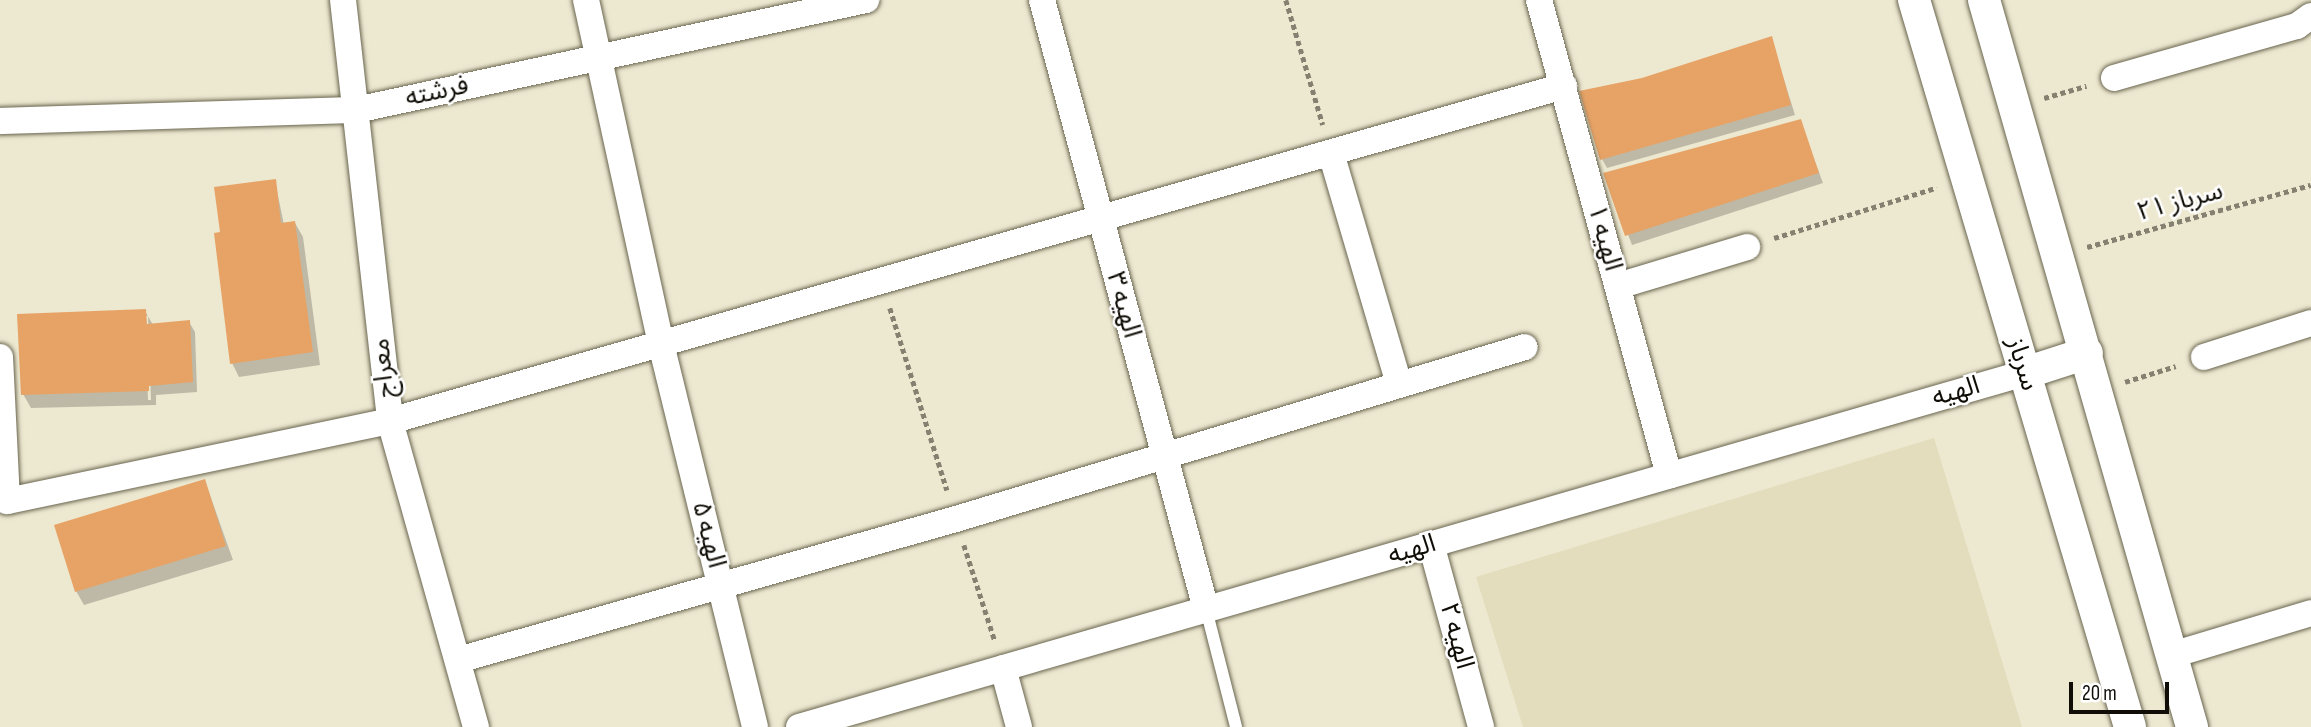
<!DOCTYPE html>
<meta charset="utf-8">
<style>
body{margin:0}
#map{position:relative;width:2311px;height:727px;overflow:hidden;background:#ede8d0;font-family:"Sofia Sans Condensed","Noto Sans Arabic",sans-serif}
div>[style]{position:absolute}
.built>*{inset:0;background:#e3ddbd}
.shadow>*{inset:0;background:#0003}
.building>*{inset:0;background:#e7a366}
.path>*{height:4.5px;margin-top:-2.25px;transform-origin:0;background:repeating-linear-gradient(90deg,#858171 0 5px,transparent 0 8.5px)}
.roads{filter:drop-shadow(0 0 2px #69654f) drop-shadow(0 0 2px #69654f)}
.service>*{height:12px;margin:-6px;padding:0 6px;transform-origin:6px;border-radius:6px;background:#fff}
.minor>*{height:26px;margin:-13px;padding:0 13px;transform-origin:13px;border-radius:13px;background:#fff}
.tertiary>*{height:32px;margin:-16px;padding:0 16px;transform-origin:16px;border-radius:16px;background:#fff}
span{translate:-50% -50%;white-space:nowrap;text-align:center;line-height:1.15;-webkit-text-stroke:5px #fff;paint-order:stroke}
.street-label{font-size:26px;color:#0f0d06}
.scale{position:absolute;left:2069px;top:682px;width:100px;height:32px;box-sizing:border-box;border:4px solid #0f0d06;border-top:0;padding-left:9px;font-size:21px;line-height:24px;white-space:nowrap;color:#0f0d06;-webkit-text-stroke:5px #fff;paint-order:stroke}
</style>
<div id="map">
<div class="built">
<i style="clip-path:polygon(1934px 438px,2022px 727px,1523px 727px,1476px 577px)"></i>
</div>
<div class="shadow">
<i style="clip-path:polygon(1771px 38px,1795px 115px,1607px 168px,1602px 159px,1643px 79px)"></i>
<i style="clip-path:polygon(1800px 121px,1823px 183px,1632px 245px,1605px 174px)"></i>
<i style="clip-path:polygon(275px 181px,284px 225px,295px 223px,303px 237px,320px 365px,239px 377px,232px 363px,222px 233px)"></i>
<i style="clip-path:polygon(evenodd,145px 311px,153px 325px,189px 322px,195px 332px,197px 392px,156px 395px,156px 405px,31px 408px,23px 394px,145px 311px,145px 316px,148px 316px,151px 400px,148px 400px,145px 316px)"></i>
<i style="clip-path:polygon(205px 481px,233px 560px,84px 605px,76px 591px)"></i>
</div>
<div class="building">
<i style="clip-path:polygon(1772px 36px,1791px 105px,1600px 160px,1579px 91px,1642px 78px)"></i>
<i style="clip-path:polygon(1801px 119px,1819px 173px,1625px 236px,1603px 173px)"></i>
<i style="clip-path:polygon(276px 179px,281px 223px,295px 221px,313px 352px,230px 364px,214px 233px,220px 232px,214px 187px)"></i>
<i style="clip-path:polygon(146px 309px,147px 324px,190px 320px,193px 382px,149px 386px,149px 391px,21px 395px,17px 314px)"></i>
<i style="clip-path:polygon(205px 479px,226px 546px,75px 592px,54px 525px)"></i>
</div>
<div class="path">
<i style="left:1286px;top:0;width:130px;rotate:73.5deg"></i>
<i style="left:2044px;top:98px;width:44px;rotate:-15.9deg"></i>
<i style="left:1774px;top:238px;width:170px;rotate:-17.2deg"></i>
<i style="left:2087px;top:247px;width:232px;rotate:-15.5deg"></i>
<i style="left:890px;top:308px;width:191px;rotate:72.6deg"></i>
<i style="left:2125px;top:382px;width:53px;rotate:-17.4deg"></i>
<i style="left:964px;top:545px;width:101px;rotate:72.1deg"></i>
</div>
<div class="roads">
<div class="service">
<i style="left:1206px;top:609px;width:122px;rotate:75.7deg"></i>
</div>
<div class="minor">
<i style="left:343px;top:0;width:424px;rotate:83.6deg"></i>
<i style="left:390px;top:421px;width:318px;rotate:74.3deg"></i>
<i style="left:586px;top:0;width:352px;rotate:77.7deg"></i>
<i style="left:661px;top:344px;width:394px;rotate:76.2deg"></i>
<i style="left:1042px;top:0;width:631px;rotate:74.93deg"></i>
<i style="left:1539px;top:0;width:493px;rotate:74.7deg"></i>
<i style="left:2114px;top:78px;width:190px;rotate:-15.9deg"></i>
<i style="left:2297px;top:26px;width:17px;rotate:-36deg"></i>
<i style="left:0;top:121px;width:356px;rotate:-1.8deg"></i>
<i style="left:356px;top:110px;width:522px;rotate:-12.17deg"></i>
<i style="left:1331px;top:153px;width:241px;rotate:73.6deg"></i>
<i style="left:1618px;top:286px;width:135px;rotate:-16.8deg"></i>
<i style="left:0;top:357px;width:144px;rotate:87.2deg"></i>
<i style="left:7px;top:501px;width:391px;rotate:-11.8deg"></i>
<i style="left:390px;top:421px;width:1221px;rotate:-15.93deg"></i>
<i style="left:2204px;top:357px;width:112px;rotate:-17.6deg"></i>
<i style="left:1431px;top:544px;width:190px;rotate:74.7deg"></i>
<i style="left:2172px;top:655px;width:145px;rotate:-16.8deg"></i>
<i style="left:458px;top:660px;width:518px;rotate:-15.81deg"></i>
<i style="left:956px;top:519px;width:594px;rotate:-16.82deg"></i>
<i style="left:1003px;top:668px;width:61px;rotate:74.8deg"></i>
<i style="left:799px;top:727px;width:1276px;rotate:-16.11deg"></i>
</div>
<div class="tertiary">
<i style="left:1914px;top:0;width:758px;rotate:73.45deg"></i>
<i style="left:1984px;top:0;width:756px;rotate:74.03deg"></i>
<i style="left:2025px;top:373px;width:65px;rotate:-17.9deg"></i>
</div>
</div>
<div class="street-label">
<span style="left:437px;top:92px;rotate:-12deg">فرشته</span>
<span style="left:2180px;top:202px;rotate:-15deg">سرباز ۲۱</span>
<span style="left:1604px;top:238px;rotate:75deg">الهیه ۱</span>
<span style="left:1123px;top:305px;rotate:75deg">الهیه ۳</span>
<span style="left:2022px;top:364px;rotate:73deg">سرباز</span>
<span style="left:384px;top:368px;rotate:-96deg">معراج</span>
<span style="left:1956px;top:392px;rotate:-16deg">الهیه</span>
<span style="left:708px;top:535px;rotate:76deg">الهیه ۵</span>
<span style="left:1412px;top:550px;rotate:-16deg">الهیه</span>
<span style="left:1456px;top:636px;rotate:75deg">الهیه ۲</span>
</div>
<div class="scale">20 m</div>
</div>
